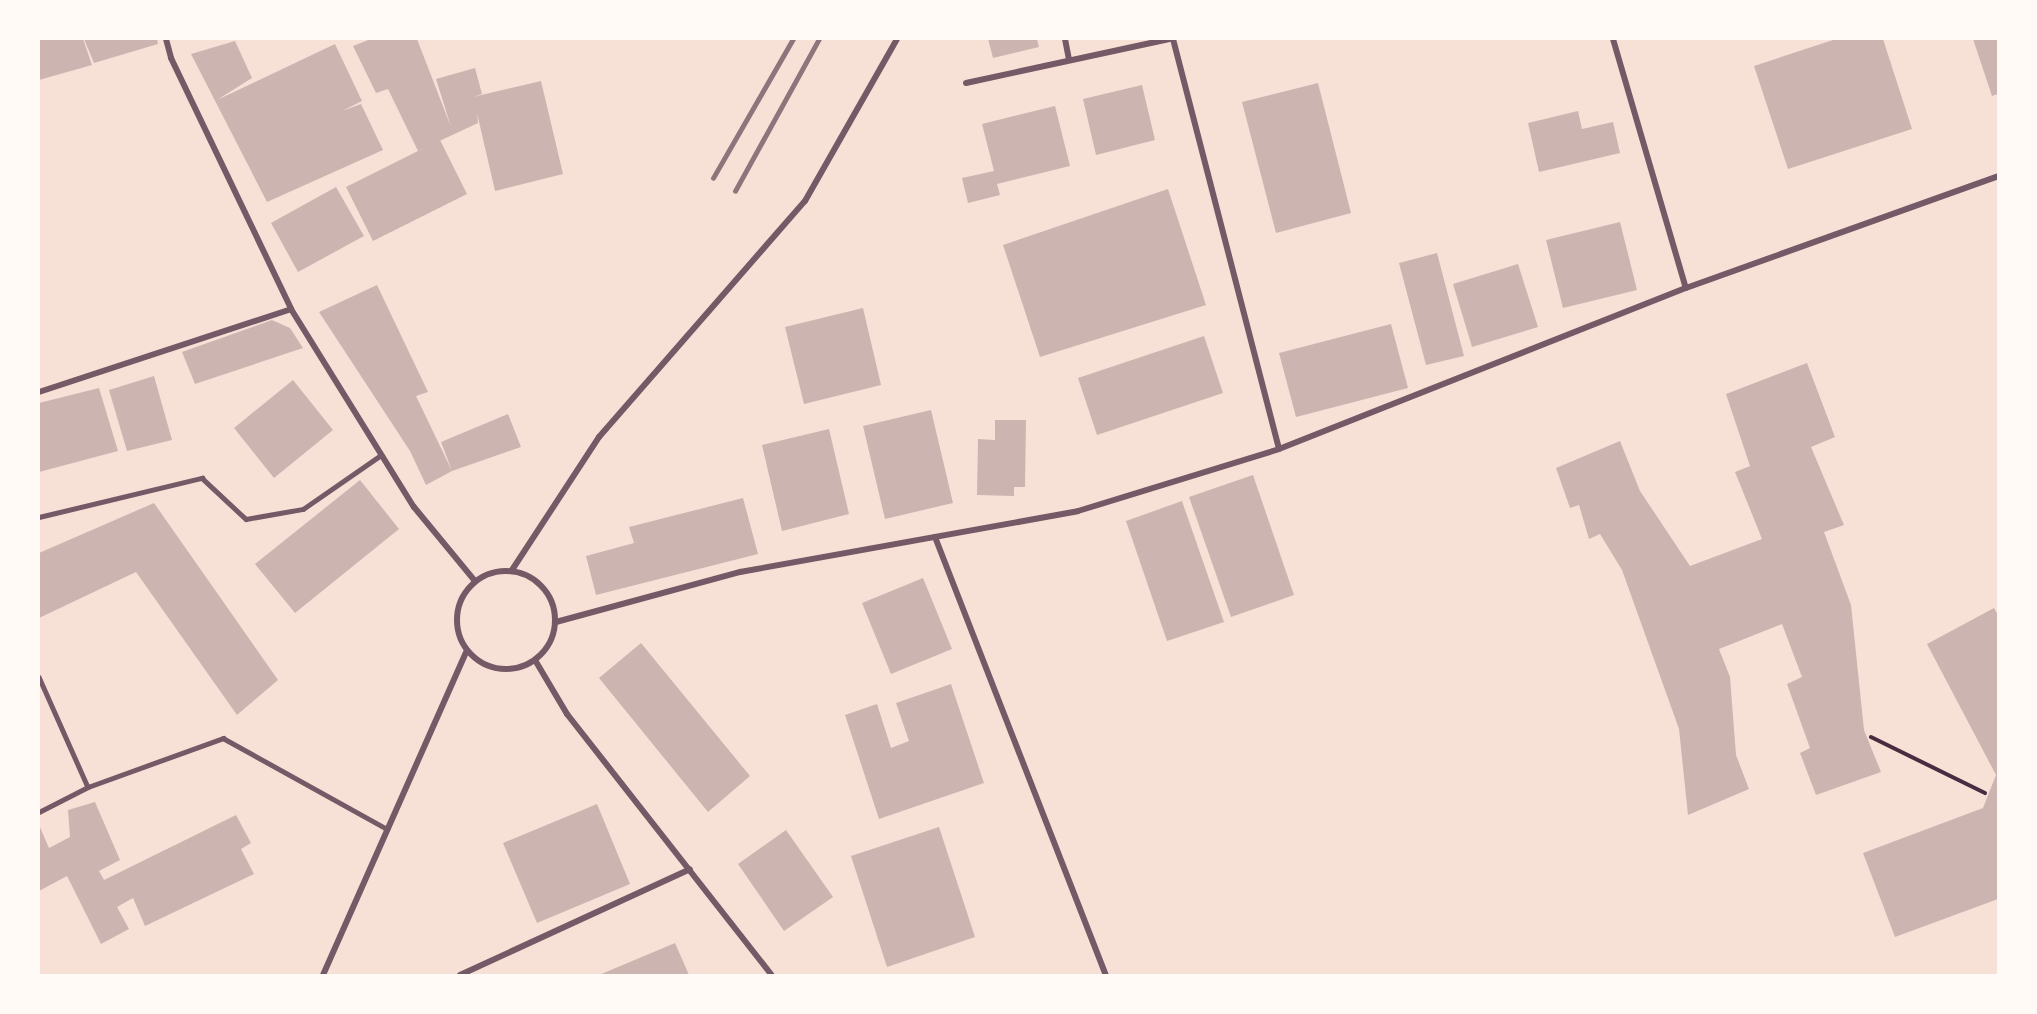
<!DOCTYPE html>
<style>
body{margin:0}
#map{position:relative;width:2037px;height:1014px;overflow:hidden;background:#f7e1d7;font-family:"DM Sans",sans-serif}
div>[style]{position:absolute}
.building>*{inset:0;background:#ccb4b1}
.path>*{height:4px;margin:-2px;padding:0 2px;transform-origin:2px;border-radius:2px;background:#4a2c40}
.service>*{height:4.5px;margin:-2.25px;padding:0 2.25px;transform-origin:2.25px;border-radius:2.25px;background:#755966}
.minor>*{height:6px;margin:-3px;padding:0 3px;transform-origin:3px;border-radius:3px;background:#755966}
.minor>.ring{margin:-3px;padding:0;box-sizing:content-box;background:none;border:6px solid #755966;border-radius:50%}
.rail>*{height:4.5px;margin:-2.25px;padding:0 2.25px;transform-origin:2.25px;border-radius:2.25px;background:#8f747c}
span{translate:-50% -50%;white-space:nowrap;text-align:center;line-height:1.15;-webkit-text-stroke:6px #fffaf5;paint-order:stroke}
.frame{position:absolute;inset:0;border:40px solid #fffaf5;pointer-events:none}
</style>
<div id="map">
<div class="building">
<i style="clip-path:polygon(39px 39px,83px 39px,92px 65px,39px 80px)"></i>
<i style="clip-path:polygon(84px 39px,157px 39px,158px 44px,94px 63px)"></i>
<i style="clip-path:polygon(371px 39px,417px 39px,451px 127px,436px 79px,475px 68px,482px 94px,473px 97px,541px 81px,563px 174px,495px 191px,477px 113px,478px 123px,418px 151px,388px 89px,376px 93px,353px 46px)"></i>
<i style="clip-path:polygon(988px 39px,1037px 39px,1039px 47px,993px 58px)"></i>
<i style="clip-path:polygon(1836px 39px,1883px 39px,1912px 129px,1788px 169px,1754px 66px)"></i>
<i style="clip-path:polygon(1973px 39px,1998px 39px,1998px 94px,1992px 96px)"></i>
<i style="clip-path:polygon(235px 41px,252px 78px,217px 100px,335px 44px,362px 101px,342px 111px,361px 104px,383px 150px,267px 202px,191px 54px)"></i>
<i style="clip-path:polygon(1318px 83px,1351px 213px,1276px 233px,1242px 102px)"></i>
<i style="clip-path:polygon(1142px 85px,1155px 140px,1096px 155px,1083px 99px)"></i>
<i style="clip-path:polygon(1055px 106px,1070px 166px,997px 184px,1000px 195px,968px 203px,962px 178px,994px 171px,982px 124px)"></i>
<i style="clip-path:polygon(1578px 111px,1582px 129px,1613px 122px,1620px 153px,1539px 172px,1528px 123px)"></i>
<i style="clip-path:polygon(440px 140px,467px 194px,373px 241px,346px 187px)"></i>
<i style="clip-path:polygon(336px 187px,364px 236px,298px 272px,271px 223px)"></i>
<i style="clip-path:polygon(1168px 189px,1206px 305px,1040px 357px,1003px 245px)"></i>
<i style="clip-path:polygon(1620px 222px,1637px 290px,1563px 308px,1546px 240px)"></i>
<i style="clip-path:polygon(1437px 253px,1464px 356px,1426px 365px,1399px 263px)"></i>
<i style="clip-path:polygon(1518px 264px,1538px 327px,1472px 347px,1453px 284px)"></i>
<i style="clip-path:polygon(377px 285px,428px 392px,416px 396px,452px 471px,441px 442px,508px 414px,521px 447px,452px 471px,426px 485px,410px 451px,319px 312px)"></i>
<i style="clip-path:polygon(863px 308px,881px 385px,804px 404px,785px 327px)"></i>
<i style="clip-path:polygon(272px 320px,290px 328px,303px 348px,195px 384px,182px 352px)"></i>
<i style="clip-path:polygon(1391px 324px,1408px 388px,1296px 417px,1279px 353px)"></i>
<i style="clip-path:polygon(1204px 336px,1223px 393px,1097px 435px,1078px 378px)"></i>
<i style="clip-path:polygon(1807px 363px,1835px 437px,1811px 447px,1844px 525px,1824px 532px,1851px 605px,1864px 730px,1881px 772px,1816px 795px,1800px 753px,1810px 748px,1787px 684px,1802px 677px,1782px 624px,1719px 649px,1730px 677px,1736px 755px,1749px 789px,1688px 815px,1679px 729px,1622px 570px,1600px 534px,1589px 539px,1579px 505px,1570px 508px,1556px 468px,1620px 441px,1640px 491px,1690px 566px,1762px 539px,1735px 472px,1750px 466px,1726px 394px)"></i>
<i style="clip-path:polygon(154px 376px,172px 440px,127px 451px,109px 390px)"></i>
<i style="clip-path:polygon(293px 380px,333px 430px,274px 478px,234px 428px)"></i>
<i style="clip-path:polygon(99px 388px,118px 451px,39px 472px,39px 403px)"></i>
<i style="clip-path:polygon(931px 410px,953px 503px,885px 519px,863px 426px)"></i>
<i style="clip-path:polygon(995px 420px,1026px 420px,1025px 487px,1014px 487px,1014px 496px,977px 495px,978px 439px,995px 440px)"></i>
<i style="clip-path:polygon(829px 429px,849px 514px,782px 531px,762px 445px)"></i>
<i style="clip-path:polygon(1253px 475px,1294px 595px,1231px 617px,1189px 497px)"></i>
<i style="clip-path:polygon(360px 480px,399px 529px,295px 613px,255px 564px)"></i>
<i style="clip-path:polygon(743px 498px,758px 554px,596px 595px,586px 556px,634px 543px,629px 527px)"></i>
<i style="clip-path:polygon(1182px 501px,1224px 622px,1167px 641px,1126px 521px)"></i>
<i style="clip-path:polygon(154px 503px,278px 680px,237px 715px,136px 572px,39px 618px,39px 553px)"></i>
<i style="clip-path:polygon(923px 578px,952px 649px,891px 674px,862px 603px)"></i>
<i style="clip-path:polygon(1994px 608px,1998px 615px,1998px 899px,1895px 937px,1863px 853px,1983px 808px,1996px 775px,1927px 644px)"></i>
<i style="clip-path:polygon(641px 643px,750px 776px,708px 812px,599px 678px)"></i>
<i style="clip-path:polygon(951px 684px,984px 783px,879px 819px,845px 715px,877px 704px,891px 748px,909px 741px,896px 703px)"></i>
<i style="clip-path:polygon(95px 802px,120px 860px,99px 871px,104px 880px,236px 815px,251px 843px,241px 849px,254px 874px,145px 926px,133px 898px,117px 907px,129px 929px,101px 944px,67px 876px,39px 891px,39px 825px,49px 848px,70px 837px,68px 810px)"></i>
<i style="clip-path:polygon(597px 804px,630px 884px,537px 923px,503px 843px)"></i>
<i style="clip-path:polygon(939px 827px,975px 937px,887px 967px,851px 856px)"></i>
<i style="clip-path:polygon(786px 830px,833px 897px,784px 931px,738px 864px)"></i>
<i style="clip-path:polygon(675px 943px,689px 975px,599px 975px)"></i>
</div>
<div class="path">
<i style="left:1871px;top:737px;width:127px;rotate:26.2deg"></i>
</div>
<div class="service">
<i style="left:39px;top:517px;width:168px;rotate:-13.5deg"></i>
<i style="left:202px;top:478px;width:60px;rotate:43deg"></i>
<i style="left:246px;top:519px;width:58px;rotate:-10deg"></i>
<i style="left:303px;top:509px;width:95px;rotate:-34.7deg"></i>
<i style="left:39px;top:677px;width:120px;rotate:66deg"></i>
<i style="left:88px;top:787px;width:144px;rotate:-19.9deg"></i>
<i style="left:223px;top:738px;width:188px;rotate:29deg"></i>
<i style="left:39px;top:812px;width:55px;rotate:-27deg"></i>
</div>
<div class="minor">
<i style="left:166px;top:39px;width:20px;rotate:75deg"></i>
<i style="left:171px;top:58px;width:278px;rotate:64.4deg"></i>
<i style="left:291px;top:309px;width:233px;rotate:58.2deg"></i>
<i style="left:414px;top:507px;width:96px;rotate:50.5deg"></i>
<i style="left:1065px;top:39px;width:20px;rotate:79deg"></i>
<i style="left:1173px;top:39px;width:423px;rotate:75.5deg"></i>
<i style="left:1613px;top:39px;width:259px;rotate:73.7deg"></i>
<i style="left:966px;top:83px;width:208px;rotate:-12.2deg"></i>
<i style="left:39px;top:392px;width:265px;rotate:-18.2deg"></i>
<i style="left:935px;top:537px;width:470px;rotate:68.7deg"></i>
<i style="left:512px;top:570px;width:159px;rotate:-56.8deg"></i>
<i style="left:599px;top:437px;width:313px;rotate:-48.9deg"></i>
<i style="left:805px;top:201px;width:186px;rotate:-60.4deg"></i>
<i class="ring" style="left:457px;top:571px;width:92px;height:92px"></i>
<i style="left:556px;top:622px;width:191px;rotate:-15.2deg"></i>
<i style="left:740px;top:572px;width:343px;rotate:-10.2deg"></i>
<i style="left:1078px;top:511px;width:210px;rotate:-17.1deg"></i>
<i style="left:1279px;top:449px;width:438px;rotate:-21.6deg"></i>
<i style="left:1686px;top:288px;width:331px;rotate:-19.7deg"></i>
<i style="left:535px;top:660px;width:63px;rotate:59.3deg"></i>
<i style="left:567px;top:714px;width:332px;rotate:51.9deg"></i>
<i style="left:323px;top:975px;width:355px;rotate:-66.1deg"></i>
<i style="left:460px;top:975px;width:253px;rotate:-24.7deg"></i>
</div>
<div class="rail">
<i style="left:713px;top:178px;width:160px;rotate:-60.1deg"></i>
<i style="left:735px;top:191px;width:174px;rotate:-61.1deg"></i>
</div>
<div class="frame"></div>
</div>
